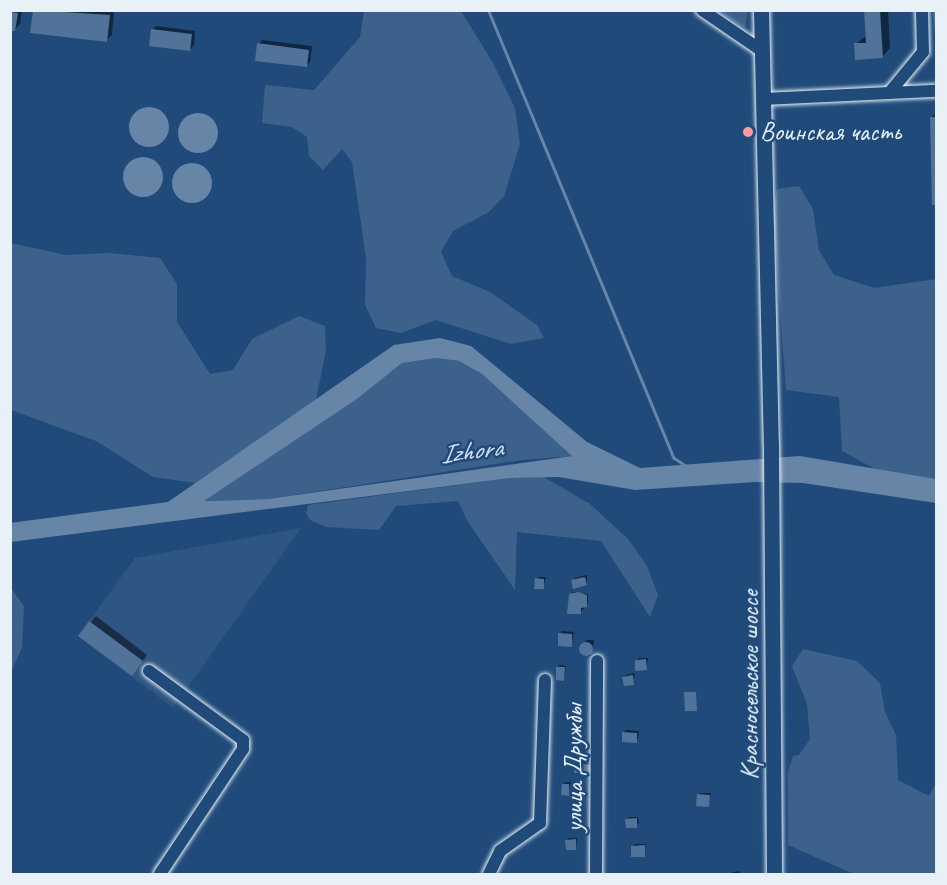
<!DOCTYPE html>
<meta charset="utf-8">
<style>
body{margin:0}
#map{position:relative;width:947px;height:885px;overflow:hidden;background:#1f4a7a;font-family:Caveat,sans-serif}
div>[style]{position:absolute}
.built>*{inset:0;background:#2e5683}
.green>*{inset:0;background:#3c628c}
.water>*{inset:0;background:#6685a7}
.round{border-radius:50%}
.shadow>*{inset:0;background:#0007}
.stream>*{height:3px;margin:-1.5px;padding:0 1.5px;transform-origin:1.5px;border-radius:1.5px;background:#6685a7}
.building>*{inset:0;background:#517399}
.roads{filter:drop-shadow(0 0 2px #e8f1f8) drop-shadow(0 0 2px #e8f1f8)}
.minor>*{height:12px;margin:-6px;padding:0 6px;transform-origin:6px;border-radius:6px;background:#1f4a7a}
.major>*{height:15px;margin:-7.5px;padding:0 7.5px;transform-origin:7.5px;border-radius:7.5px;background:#1f4a7a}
.dots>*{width:16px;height:16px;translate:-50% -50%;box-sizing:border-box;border:3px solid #1f4a7a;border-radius:50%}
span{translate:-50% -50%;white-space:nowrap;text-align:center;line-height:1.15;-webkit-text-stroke:5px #1f4a7a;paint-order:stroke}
.poi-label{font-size:26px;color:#e8f1f8}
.left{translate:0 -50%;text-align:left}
.street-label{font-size:26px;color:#e8f1f8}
.water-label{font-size:27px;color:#d4e1ec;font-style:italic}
.frame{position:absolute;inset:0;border:12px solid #e8f1f8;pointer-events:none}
</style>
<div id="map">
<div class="built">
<i style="clip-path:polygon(301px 528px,173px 708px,78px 636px,135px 558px)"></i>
</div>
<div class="green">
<i style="clip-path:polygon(364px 11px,461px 11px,493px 63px,515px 108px,520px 144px,504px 196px,489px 212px,453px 231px,441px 252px,452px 276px,490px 292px,537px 325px,544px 338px,511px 344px,436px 320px,401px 333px,376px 328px,365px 305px,366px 258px,352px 162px,342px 149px,323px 170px,309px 156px,307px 137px,292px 127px,262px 123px,265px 85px,314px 90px,360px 37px)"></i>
<i style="clip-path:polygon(718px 11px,748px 11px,745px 28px)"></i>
<i style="clip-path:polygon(799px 186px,813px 209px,819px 250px,834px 275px,874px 288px,936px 279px,936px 479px,877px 470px,842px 451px,839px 397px,786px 390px,773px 211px,777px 189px)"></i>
<i style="clip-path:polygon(11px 243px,66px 255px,109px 253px,160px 258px,177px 284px,177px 322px,210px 374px,233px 370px,252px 339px,299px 316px,325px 326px,326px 350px,316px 400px,195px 483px,153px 477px,96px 441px,11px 410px)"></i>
<i style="clip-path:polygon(436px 358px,459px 361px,482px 374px,573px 456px,522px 460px,268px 499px,203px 501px,357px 399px,402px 363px)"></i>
<i style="clip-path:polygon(544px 477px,590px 504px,628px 539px,647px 566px,658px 595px,650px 617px,601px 541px,517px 532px,515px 590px,468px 522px,458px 501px,396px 506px,379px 530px,326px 527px,310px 520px,306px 513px,308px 505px,509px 478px)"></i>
<i style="clip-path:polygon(11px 588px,24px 606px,22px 648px,11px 672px)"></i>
<i style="clip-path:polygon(803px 649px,857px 661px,880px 683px,885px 712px,896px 735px,898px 780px,929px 796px,936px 783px,936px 874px,854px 874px,788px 845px,788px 771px,793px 756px,799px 755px,810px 739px,807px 704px,792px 666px)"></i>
</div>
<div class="water">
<i class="round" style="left:129px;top:107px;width:40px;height:40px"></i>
<i class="round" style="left:178px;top:113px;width:40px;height:40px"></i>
<i class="round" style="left:123px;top:157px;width:40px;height:40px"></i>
<i class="round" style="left:172px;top:163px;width:40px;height:40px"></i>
<i style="clip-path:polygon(evenodd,440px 338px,471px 346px,587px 442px,640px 468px,800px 456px,936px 479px,936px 503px,803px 483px,755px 482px,635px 490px,559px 477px,510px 478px,11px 542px,10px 523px,168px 502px,394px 345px,440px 338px,436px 358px,459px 361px,482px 374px,572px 456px,268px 499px,204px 501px,357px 399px,402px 363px,436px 358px)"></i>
</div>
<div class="shadow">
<i style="clip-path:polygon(10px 10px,22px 10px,20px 24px,14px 30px,10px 29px)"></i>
<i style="clip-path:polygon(34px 10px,114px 10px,112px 35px,106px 40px)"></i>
<i style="clip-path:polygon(866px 10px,888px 10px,890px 48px,882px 57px,856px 44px,867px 35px)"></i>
<i style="clip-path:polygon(156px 26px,195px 31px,194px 45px,190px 49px,152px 30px)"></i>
<i style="clip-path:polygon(262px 40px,312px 46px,310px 62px,306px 66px,259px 44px)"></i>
<i style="clip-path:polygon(936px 113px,936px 204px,933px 204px,931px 118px)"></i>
<i style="clip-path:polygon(587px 575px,587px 584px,573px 581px,575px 578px)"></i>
<i style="clip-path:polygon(539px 577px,546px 577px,543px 588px,536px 579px)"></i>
<i style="clip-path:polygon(573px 592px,588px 594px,588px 603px,581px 612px,571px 595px)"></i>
<i style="clip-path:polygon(96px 616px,147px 655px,137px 669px,80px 635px)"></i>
<i style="clip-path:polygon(562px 631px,574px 632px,571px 645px,560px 634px)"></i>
<i style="clip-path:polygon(586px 640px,594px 640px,591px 656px,584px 656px)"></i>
<i style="clip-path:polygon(638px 658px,648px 658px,646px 669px,636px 661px)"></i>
<i style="clip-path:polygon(560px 665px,566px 666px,564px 679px,557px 668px)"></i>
<i style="clip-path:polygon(635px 673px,633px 683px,624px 677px,626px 675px)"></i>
<i style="clip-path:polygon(626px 730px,639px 731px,638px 739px,636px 741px,623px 733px)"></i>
<i style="clip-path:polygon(578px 761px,593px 763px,591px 772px,576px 763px)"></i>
<i style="clip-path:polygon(566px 782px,571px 782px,568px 794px,563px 784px)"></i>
<i style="clip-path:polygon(701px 793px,711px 793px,708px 806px,698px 795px)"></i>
<i style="clip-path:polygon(629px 817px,638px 817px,639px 824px,627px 820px)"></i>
<i style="clip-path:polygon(569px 838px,577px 838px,576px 848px,566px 841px)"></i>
<i style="clip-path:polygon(635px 844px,646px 844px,644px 856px,633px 846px)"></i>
<i style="clip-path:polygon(739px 871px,740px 874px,731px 874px,733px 872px)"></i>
</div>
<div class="stream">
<i style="left:488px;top:10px;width:485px;rotate:67.5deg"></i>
<i style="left:674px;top:458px;width:14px;rotate:34deg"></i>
</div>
<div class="building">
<i style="clip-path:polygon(33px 10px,110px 15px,107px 42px,30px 33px)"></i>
<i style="clip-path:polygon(864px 10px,880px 10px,883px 58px,855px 60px,854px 43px,866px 43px)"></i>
<i style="clip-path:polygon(933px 10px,936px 10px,936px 35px,935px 35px)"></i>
<i style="clip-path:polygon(10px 12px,18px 13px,15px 31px,10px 31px)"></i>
<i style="clip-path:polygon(151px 29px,192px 34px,190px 51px,149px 46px)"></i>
<i style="clip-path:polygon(257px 43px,309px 50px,307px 67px,255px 61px)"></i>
<i style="clip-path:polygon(930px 117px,936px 117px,936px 205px,932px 205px)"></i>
<i style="clip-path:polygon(585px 577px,587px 585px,573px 589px,571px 580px)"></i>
<i style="clip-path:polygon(535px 578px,544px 579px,544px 589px,534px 589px)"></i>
<i style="clip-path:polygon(578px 592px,587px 595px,587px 607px,581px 608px,581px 614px,567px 614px,569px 594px)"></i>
<i style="clip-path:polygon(89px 621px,143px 661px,132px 676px,78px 636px)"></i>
<i style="clip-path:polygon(558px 633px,572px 634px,572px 647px,558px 646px)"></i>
<i class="round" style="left:579px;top:642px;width:14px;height:14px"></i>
<i style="clip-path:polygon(646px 659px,647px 670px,635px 671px,635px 660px)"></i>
<i style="clip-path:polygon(556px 667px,565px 667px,564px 681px,556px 680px)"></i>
<i style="clip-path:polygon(633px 675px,634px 685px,624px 686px,622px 677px)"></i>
<i style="clip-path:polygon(684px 692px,696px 692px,697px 711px,685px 711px)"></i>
<i style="clip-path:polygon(622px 732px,637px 733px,637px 743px,622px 742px)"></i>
<i style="clip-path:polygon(575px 763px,592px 765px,591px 773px,574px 773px)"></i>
<i style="clip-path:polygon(562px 784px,569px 784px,569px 796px,561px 795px)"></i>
<i style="clip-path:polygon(697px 794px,710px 795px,709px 807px,696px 806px)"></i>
<i style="clip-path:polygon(637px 818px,637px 828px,626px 828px,625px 819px)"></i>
<i style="clip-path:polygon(576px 839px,576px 850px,566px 850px,565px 840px)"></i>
<i style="clip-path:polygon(645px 845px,645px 857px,631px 857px,631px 846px)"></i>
</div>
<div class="roads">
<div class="minor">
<i style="left:702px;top:10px;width:73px;rotate:34.3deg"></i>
<i style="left:890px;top:92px;width:52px;rotate:-50.5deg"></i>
<i style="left:923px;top:52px;width:42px;rotate:-91.4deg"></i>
<i style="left:764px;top:99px;width:172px;rotate:-2.7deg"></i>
<i style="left:149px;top:671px;width:117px;rotate:36.3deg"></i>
<i style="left:243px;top:740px;width:9px;rotate:90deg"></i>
<i style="left:243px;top:749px;width:150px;rotate:123.6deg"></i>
<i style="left:489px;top:874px;width:25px;rotate:-64deg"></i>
<i style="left:500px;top:851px;width:49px;rotate:-35deg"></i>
<i style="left:540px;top:823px;width:143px;rotate:-88deg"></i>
<i style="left:596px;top:874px;width:213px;rotate:-89.7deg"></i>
</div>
<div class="major">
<i style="left:761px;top:10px;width:434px;rotate:88.7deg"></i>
<i style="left:771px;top:444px;width:430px;rotate:89.6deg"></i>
</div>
</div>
<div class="dots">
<i style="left:748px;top:132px;background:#ff9aa2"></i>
</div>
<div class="poi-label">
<span class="left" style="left:760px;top:132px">Воинская часть</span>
</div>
<div class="street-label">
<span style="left:750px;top:685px;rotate:-90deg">Красносельское шоссе</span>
<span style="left:574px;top:768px;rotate:-90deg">улица Дружбы</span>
</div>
<div class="water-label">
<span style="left:471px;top:451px;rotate:-7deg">Izhora</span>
</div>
<div class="frame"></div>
</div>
